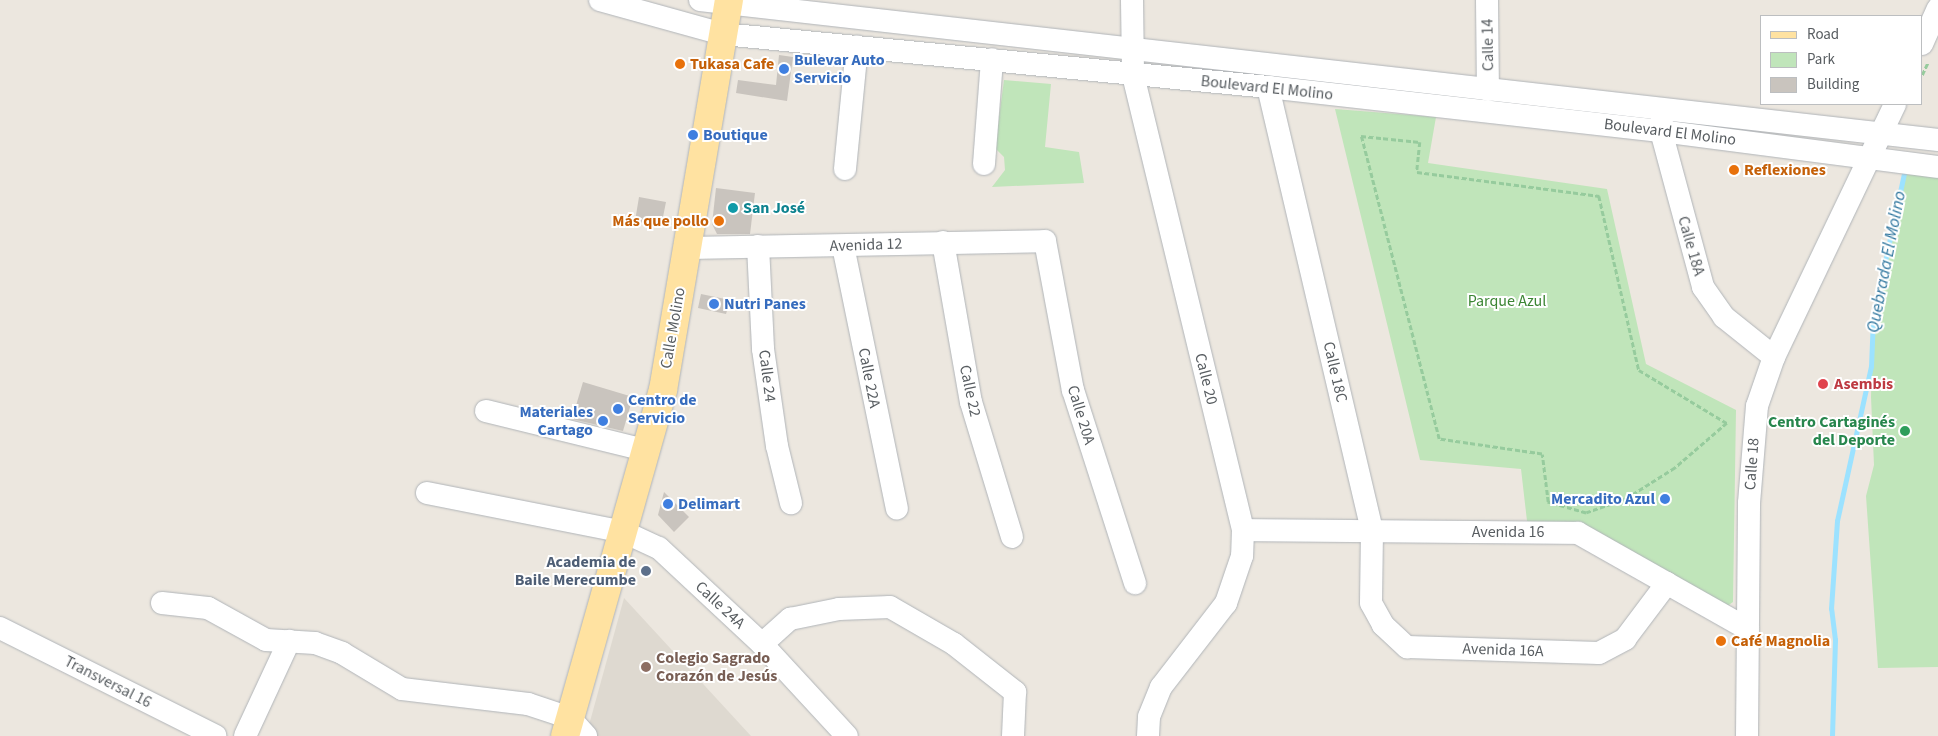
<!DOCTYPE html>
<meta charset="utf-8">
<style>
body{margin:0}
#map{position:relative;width:1938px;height:736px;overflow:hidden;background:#ece7df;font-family:"Source Sans 3",sans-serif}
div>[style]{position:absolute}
.education>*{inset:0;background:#ded9d0}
.green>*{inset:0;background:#c0e5ba}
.stream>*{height:4.5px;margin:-2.25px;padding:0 2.25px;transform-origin:2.25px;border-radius:2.25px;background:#9ce2ff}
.building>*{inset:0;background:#c9c4be}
.path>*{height:2.5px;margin-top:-1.25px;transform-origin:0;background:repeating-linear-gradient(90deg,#96cb9d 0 5px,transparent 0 7.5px)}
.roads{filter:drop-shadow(0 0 1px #b0b4b8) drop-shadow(0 0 1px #b0b4b8)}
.minor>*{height:22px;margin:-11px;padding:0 11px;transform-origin:11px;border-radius:11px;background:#fff}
.major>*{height:28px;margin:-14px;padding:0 14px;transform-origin:14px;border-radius:14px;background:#ffe2a1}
.dots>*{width:14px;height:14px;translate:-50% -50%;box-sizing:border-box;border:2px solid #fff;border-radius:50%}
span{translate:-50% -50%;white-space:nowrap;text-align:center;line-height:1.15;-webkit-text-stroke:4px #fff;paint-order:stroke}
.street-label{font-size:16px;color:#585d61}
.shop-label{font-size:16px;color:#366cbe;font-weight:700}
.left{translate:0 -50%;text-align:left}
.right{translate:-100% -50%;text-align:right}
.food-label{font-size:16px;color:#c56008;font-weight:700}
.culture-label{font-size:16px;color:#0d838f;font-weight:700}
.park-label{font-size:16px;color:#3b8533}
.health-label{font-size:16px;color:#be3a42;font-weight:700}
.leisure-label{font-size:16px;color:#27864d;font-weight:700}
.service-label{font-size:16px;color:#4e5e75;font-weight:700}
.education-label{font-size:16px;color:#785e54;font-weight:700}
.water-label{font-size:18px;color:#3479a0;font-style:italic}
.legend{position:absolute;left:1760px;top:15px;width:162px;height:90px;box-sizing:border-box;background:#fff;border:1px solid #bcbec0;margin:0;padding:6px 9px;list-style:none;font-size:15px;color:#585d61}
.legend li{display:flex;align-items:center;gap:10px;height:25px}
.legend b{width:25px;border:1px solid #bcbec0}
</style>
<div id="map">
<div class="education">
<i style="clip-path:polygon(624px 598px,751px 736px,586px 736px)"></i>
</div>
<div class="green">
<i style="clip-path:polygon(1004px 80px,1051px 84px,1045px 147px,1079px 152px,1084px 183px,992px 187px,1005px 170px,1004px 157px,995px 148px)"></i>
<i style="clip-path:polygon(1335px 109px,1436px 117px,1428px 163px,1607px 189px,1646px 364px,1736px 410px,1733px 602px,1723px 609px,1578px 533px,1527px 521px,1521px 469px,1420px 460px)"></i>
<i style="clip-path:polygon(1904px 174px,1938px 177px,1938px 667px,1878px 668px,1866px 496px,1874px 465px,1871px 397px,1873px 317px)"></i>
</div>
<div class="stream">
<i style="left:1832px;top:736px;width:96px;rotate:-88.2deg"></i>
<i style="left:1835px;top:640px;width:31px;rotate:-97deg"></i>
<i style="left:1831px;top:609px;width:88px;rotate:-86.1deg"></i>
<i style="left:1837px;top:521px;width:158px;rotate:-77.6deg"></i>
<i style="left:1871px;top:367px;width:50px;rotate:-87.7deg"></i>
<i style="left:1873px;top:317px;width:146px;rotate:-77.8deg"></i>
</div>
<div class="building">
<i style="clip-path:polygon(779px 55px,793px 57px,787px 101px,736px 93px,738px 80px,776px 85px)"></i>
<i style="clip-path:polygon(716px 188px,755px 193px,750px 234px,717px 234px,712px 224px)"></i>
<i style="clip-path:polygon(639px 197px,666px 202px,663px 217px,653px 217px,651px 225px,635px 221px)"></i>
<i style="clip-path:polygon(701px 294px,730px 300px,726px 314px,698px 308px)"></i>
<i style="clip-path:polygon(583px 382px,633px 397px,623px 431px,572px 419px)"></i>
<i style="clip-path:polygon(664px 492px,689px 517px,674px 532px,658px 515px)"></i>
</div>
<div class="path">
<i style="left:1922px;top:75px;width:14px;rotate:-65deg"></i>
<i style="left:1361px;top:136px;width:59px;rotate:5.8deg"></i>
<i style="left:1420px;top:142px;width:30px;rotate:96deg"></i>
<i style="left:1417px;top:172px;width:184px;rotate:7.5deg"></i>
<i style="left:1599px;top:196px;width:179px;rotate:77.1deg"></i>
<i style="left:1639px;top:370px;width:103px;rotate:31.1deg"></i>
<i style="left:1727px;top:423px;width:69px;rotate:139.1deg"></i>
<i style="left:1675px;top:468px;width:58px;rotate:147.7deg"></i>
<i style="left:1626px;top:499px;width:42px;rotate:160.7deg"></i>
<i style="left:1586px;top:513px;width:40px;rotate:-164deg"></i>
<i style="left:1548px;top:502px;width:48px;rotate:-97.1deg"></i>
<i style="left:1542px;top:454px;width:104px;rotate:-171.7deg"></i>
<i style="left:1439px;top:439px;width:313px;rotate:-104.4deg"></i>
</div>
<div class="roads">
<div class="minor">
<i style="left:600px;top:0;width:128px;rotate:15.5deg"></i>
<i style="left:723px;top:34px;width:548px;rotate:5.55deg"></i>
<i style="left:1268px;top:87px;width:395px;rotate:6.4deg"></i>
<i style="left:1661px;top:131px;width:279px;rotate:7.4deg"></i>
<i style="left:700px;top:0;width:1246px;rotate:6.45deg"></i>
<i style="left:1132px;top:0;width:75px;rotate:89.2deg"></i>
<i style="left:1133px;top:75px;width:468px;rotate:76.4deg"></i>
<i style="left:1243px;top:530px;width:26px;rotate:92deg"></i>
<i style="left:1242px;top:556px;width:50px;rotate:108.8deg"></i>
<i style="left:1226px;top:603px;width:106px;rotate:127.7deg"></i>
<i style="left:1161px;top:687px;width:32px;rotate:112deg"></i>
<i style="left:1149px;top:717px;width:19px;rotate:93deg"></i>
<i style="left:1487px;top:0;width:90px;rotate:89.4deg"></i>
<i style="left:1922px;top:44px;width:39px;rotate:-66deg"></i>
<i style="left:1268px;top:87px;width:456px;rotate:76.8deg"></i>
<i style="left:1372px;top:531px;width:72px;rotate:90.8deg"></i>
<i style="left:1371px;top:603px;width:25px;rotate:61deg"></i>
<i style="left:1383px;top:625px;width:33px;rotate:43deg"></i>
<i style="left:1407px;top:647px;width:192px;rotate:1.8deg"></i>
<i style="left:1599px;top:653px;width:30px;rotate:-28deg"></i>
<i style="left:1625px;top:639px;width:70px;rotate:-53.1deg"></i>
<i style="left:1662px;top:118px;width:13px;rotate:94deg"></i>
<i style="left:1661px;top:131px;width:162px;rotate:74.9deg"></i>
<i style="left:1703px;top:287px;width:37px;rotate:55deg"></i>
<i style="left:1724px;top:317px;width:64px;rotate:38.7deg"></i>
<i style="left:984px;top:164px;width:105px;rotate:-85.6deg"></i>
<i style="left:845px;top:169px;width:123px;rotate:-84.4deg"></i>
<i style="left:943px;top:242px;width:162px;rotate:80.1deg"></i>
<i style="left:971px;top:402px;width:141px;rotate:73.1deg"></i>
<i style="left:758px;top:246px;width:103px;rotate:87.2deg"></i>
<i style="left:763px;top:349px;width:98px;rotate:81.8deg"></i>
<i style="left:777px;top:446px;width:59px;rotate:76.2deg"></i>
<i style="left:843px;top:246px;width:268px;rotate:78.4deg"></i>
<i style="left:687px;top:248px;width:358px;rotate:-1.1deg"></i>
<i style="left:1045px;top:241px;width:152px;rotate:79.4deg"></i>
<i style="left:1073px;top:390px;width:203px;rotate:72.2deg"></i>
<i style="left:486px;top:411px;width:164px;rotate:13.8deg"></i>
<i style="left:427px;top:493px;width:201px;rotate:11.2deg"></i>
<i style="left:624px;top:532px;width:38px;rotate:25deg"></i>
<i style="left:659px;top:548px;width:141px;rotate:43deg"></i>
<i style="left:762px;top:644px;width:125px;rotate:47.3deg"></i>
<i style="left:1243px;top:530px;width:335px;rotate:0.5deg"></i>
<i style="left:1578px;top:533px;width:195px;rotate:29.5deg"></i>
<i style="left:162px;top:603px;width:46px;rotate:6.2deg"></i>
<i style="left:208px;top:608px;width:66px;rotate:28.9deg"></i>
<i style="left:266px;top:640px;width:49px;rotate:3.5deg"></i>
<i style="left:315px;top:643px;width:29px;rotate:20deg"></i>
<i style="left:342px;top:653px;width:70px;rotate:31deg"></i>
<i style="left:402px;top:689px;width:127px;rotate:6.8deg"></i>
<i style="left:528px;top:704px;width:44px;rotate:18.4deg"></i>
<i style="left:570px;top:718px;width:24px;rotate:48deg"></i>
<i style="left:0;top:628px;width:241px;rotate:26.6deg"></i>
<i style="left:762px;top:644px;width:38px;rotate:-42deg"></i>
<i style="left:790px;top:619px;width:50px;rotate:-11.5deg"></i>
<i style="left:839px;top:609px;width:51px;rotate:-2.2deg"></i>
<i style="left:890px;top:607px;width:74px;rotate:30deg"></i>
<i style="left:954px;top:644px;width:78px;rotate:38.2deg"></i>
<i style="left:1015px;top:692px;width:44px;rotate:92.6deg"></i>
<i style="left:245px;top:736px;width:105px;rotate:-65.1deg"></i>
<i style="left:1747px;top:736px;width:233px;rotate:-89.5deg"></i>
<i style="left:1749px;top:503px;width:97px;rotate:-85.3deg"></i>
<i style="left:1757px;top:406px;width:52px;rotate:-70.9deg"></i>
<i style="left:1774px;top:357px;width:280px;rotate:-64.4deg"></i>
</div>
<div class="major">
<i style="left:565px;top:736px;width:360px;rotate:-74.2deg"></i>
<i style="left:663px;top:390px;width:396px;rotate:-80.4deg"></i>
</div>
</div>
<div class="dots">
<i style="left:680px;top:64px;background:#e8710a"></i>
<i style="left:784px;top:69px;background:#3f7fe0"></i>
<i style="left:693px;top:135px;background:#3f7fe0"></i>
<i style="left:1734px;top:170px;background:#e8710a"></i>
<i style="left:733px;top:208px;background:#0f9aa8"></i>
<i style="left:719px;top:221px;background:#e8710a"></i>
<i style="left:714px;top:304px;background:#3f7fe0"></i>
<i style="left:1823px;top:384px;background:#e0444e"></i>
<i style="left:618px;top:409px;background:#3f7fe0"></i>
<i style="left:603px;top:421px;background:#3f7fe0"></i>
<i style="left:1905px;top:431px;background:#2e9e5b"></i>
<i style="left:1665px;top:499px;background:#3f7fe0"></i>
<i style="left:668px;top:504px;background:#3f7fe0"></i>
<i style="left:646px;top:571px;background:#5c6f8a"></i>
<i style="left:1721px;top:641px;background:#e8710a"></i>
<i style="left:646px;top:667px;background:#8d6e63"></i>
</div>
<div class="street-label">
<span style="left:1488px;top:45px;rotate:-91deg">Calle 14</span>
<span style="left:1267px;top:88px;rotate:6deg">Boulevard El Molino</span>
<span style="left:1670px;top:132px;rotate:7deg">Boulevard El Molino</span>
<span style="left:866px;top:245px;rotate:-2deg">Avenida 12</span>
<span style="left:1691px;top:246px;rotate:74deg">Calle 18A</span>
<span style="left:673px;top:328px;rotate:-80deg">Calle Molino</span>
<span style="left:1335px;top:372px;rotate:77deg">Calle 18C</span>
<span style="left:767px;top:376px;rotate:83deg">Calle 24</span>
<span style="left:869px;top:378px;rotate:79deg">Calle 22A</span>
<span style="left:1206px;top:379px;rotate:76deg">Calle 20</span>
<span style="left:970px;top:391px;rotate:78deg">Calle 22</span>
<span style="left:1081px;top:415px;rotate:73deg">Calle 20A</span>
<span style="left:1752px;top:464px;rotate:-86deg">Calle 18</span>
<span style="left:1508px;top:532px">Avenida 16</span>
<span style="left:720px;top:605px;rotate:43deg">Calle 24A</span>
<span style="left:1503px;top:650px;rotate:2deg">Avenida 16A</span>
<span style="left:108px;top:682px;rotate:27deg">Transversal 16</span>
</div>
<div class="shop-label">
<span class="left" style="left:794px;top:69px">Bulevar Auto<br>Servicio</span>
<span class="left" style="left:703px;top:135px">Boutique</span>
<span class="left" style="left:724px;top:304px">Nutri Panes</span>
<span class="left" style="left:628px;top:409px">Centro de<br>Servicio</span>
<span class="right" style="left:593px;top:421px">Materiales<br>Cartago</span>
<span class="right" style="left:1655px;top:499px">Mercadito Azul</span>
<span class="left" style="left:678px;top:504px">Delimart</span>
</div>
<div class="food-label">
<span class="left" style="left:690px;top:64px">Tukasa Cafe</span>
<span class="left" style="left:1744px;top:170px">Reflexiones</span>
<span class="right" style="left:709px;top:221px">Más que pollo</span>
<span class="left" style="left:1731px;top:641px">Café Magnolia</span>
</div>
<div class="culture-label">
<span class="left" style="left:743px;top:208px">San José</span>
</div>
<div class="park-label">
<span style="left:1507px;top:301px">Parque Azul</span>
</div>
<div class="health-label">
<span class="left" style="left:1834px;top:384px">Asembis</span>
</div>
<div class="leisure-label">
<span class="right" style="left:1895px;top:431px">Centro Cartaginés<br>del Deporte</span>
</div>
<div class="service-label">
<span class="right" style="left:636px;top:571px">Academia de<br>Baile Merecumbe</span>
</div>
<div class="education-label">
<span class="left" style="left:656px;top:667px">Colegio Sagrado<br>Corazón de Jesús</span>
</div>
<div class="water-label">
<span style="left:1887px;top:262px;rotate:-79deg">Quebrada El Molino</span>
</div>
<ul class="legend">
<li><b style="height:6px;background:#ffe2a1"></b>Road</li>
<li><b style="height:14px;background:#c0e5ba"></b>Park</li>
<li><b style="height:14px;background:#c9c4be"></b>Building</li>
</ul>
</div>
